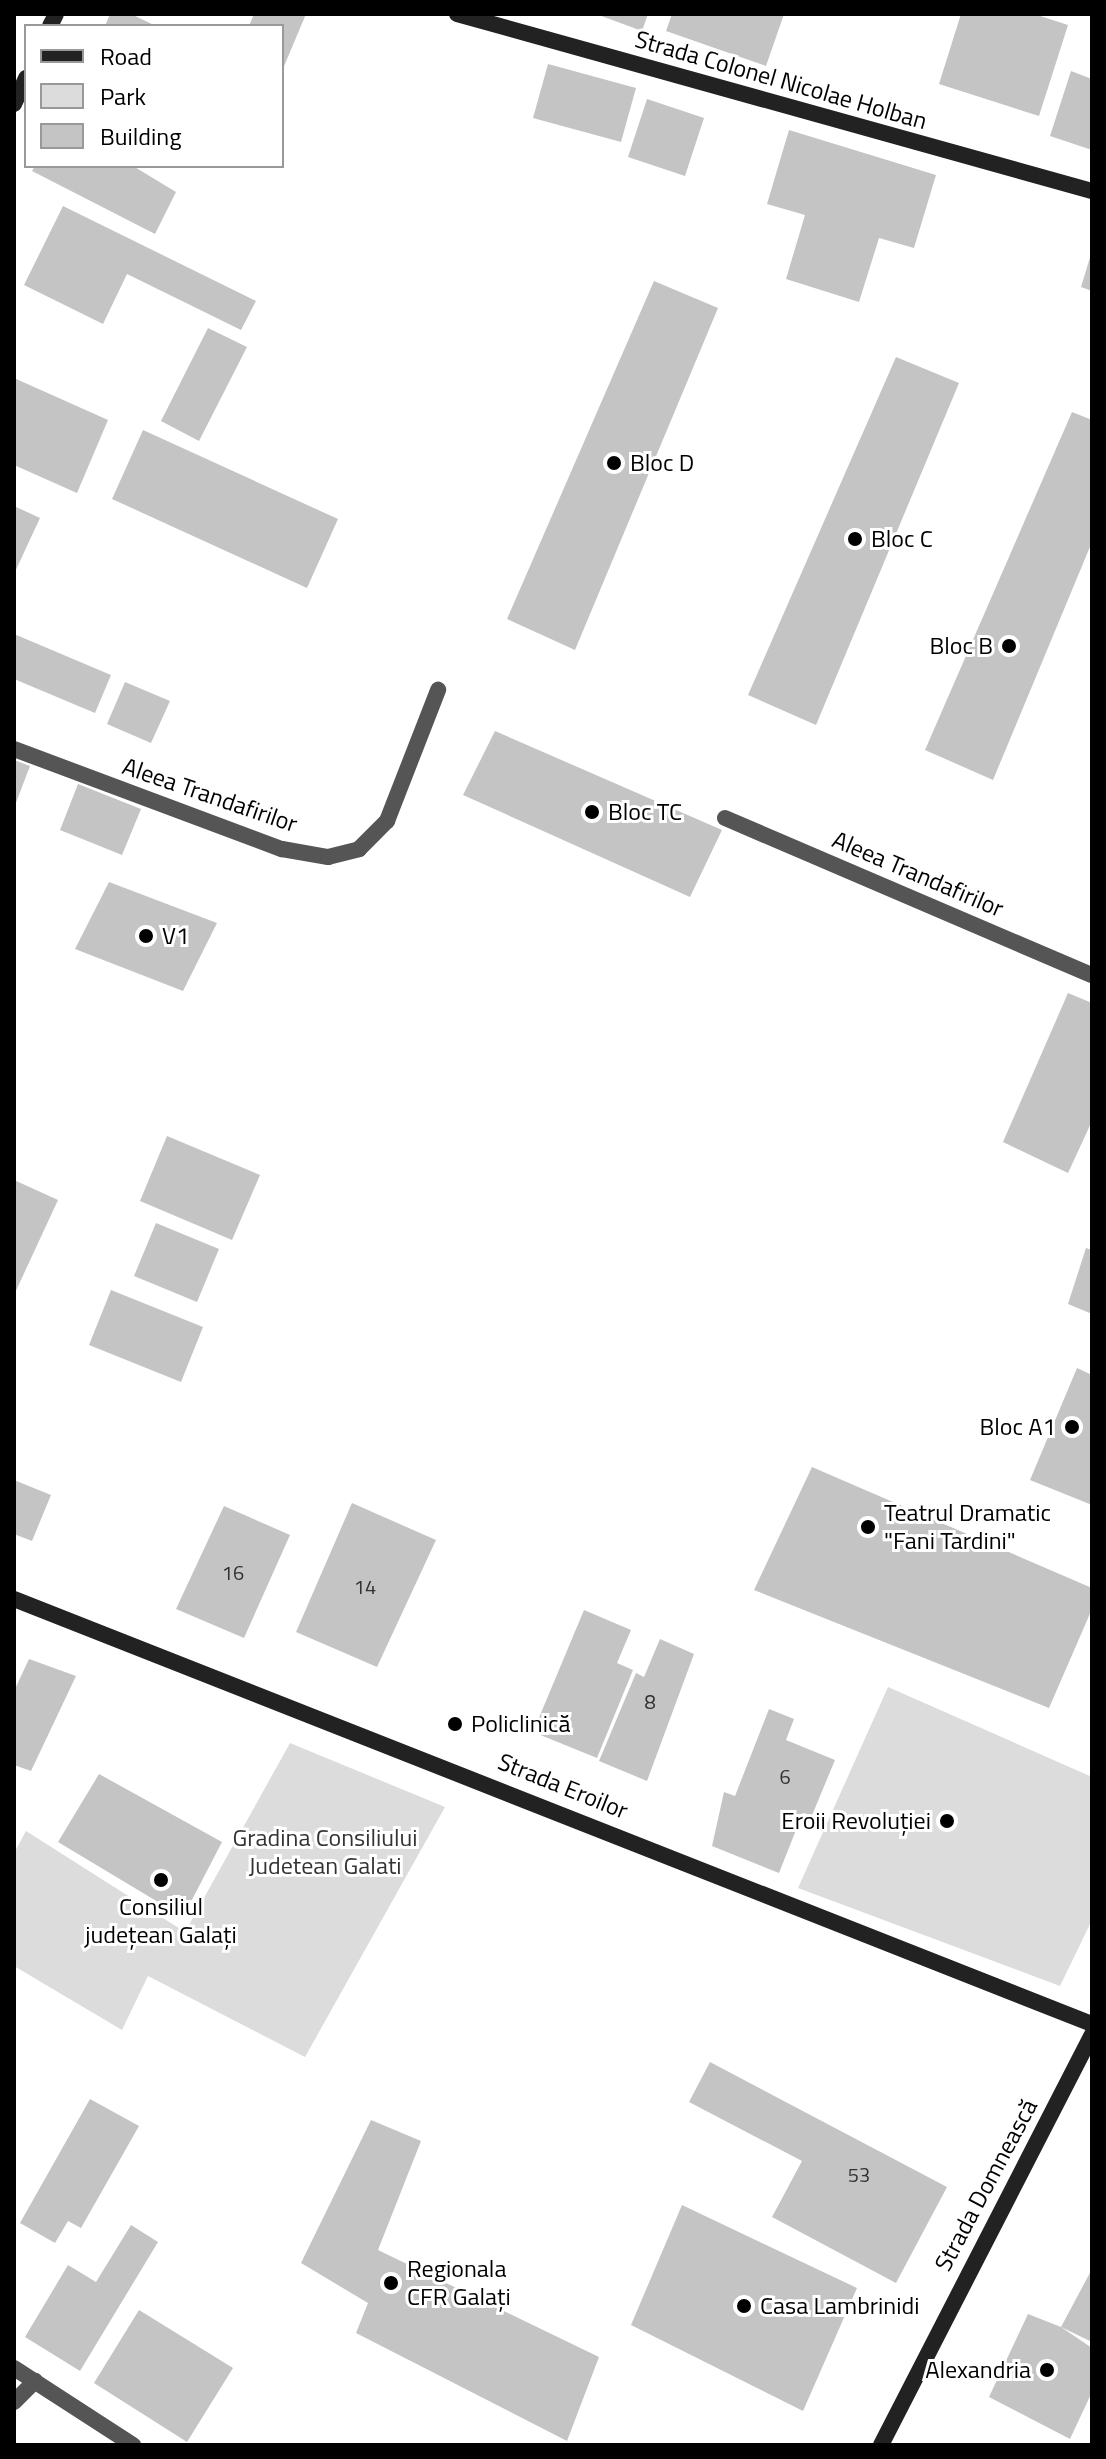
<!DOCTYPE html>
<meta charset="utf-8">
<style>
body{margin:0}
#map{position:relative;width:1106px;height:2459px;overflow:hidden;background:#fff;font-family:"Titillium Web",sans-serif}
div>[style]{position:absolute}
.green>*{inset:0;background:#dcdcdc}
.building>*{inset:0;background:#c4c4c4}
.street>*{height:16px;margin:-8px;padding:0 8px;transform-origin:8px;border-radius:8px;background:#555}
.secondary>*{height:16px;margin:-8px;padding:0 8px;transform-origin:8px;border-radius:8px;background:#222}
.dots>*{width:22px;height:22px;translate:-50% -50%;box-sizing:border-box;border:4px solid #fff;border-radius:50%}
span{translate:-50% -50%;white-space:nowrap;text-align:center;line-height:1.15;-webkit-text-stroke:6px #fff;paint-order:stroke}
.number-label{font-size:20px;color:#313131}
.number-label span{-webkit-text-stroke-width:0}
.street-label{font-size:24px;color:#000}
.poi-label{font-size:24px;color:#000}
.left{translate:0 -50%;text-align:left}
.right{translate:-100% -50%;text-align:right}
.park-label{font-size:24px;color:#333}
.frame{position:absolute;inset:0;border:16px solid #000;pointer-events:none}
.legend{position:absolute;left:24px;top:24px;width:260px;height:144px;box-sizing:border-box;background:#fff;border:2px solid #999;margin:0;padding:10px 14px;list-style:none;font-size:24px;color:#000}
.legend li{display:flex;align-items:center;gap:16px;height:40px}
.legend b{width:40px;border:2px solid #999}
</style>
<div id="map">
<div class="green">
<i style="clip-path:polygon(888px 1687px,1092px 1777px,1092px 1920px,1060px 1986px,798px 1888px)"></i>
<i style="clip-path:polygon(290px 1743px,445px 1807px,305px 2057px,148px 1976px,122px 2030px,14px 1966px,14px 1853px,26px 1831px,185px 1932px)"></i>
</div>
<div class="building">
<i style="clip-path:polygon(110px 14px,131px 14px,156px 26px,105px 26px)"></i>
<i style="clip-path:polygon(254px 14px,306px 14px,282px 71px,282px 26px,249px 26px)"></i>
<i style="clip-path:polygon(596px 14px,648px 14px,642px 31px)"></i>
<i style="clip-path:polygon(672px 14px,784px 14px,766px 66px,666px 31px)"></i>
<i style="clip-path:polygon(961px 14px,1034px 14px,1068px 25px,1039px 116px,939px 84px)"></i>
<i style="clip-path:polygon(548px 64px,636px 88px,621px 142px,533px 118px)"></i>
<i style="clip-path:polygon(1071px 71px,1092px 79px,1092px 150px,1050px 136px)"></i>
<i style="clip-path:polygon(647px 99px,704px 118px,685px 176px,628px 157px)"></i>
<i style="clip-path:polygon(789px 130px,936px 175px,914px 248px,879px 238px,859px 302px,786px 279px,805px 215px,767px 204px)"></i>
<i style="clip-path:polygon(35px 166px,133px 166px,176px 192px,155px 234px,32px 171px)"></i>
<i style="clip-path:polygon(63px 206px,256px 301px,241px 330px,127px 274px,103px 324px,24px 285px)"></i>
<i style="clip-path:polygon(1091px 254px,1092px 254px,1092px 291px,1081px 287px)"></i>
<i style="clip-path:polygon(654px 281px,718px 308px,575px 650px,507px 619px)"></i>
<i style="clip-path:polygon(208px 328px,247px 347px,199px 441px,161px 421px)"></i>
<i style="clip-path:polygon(896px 357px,959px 383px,816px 725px,748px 695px)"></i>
<i style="clip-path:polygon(14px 378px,108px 420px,77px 493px,14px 465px)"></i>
<i style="clip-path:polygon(1072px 412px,1092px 420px,1092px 542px,993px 780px,925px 750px)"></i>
<i style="clip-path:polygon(143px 430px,338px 519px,307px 588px,112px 499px)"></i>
<i style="clip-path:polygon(14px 506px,40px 518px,14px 574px)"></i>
<i style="clip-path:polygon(14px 634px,111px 675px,95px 713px,14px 679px)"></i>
<i style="clip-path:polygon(125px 682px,170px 701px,151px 743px,107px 724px)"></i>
<i style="clip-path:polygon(495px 731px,722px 830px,690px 897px,463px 795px)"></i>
<i style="clip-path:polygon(14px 760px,30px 766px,14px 808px)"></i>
<i style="clip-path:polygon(78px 784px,141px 809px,122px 855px,60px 830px)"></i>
<i style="clip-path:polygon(109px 882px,217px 923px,183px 991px,75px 949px)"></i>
<i style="clip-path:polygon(1068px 993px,1092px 1003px,1092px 1121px,1068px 1173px,1003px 1142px)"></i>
<i style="clip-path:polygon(167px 1136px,260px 1175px,232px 1240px,140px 1201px)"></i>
<i style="clip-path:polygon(14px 1180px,58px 1200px,14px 1295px)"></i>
<i style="clip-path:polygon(156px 1223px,219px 1249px,197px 1302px,134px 1276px)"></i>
<i style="clip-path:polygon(1086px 1248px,1092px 1250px,1092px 1314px,1068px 1304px)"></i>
<i style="clip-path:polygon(111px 1290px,203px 1327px,181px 1382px,89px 1345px)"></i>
<i style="clip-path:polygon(1077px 1368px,1092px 1375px,1092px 1505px,1030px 1480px)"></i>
<i style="clip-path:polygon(812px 1467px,1092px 1588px,1092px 1609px,1049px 1708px,754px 1590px)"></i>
<i style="clip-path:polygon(14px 1480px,51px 1495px,32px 1541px,14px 1534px)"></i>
<i style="clip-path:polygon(352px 1503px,436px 1540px,377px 1667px,296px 1632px)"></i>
<i style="clip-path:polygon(224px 1506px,290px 1535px,244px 1638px,176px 1609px)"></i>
<i style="clip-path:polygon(584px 1610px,631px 1630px,617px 1663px,633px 1670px,597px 1758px,533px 1732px)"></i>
<i style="clip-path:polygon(660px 1639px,694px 1654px,647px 1781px,599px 1761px,636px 1673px,644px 1677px)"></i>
<i style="clip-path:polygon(29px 1659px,76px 1676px,31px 1771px,14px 1765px,14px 1691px)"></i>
<i style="clip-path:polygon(769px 1709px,794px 1719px,786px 1740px,835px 1760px,808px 1825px,798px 1825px,779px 1873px,712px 1846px,724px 1792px,735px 1796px)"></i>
<i style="clip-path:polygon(99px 1774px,222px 1842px,183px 1917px,58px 1842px)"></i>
<i style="clip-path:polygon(710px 2062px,947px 2187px,896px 2283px,772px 2217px,802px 2161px,689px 2102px)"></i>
<i style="clip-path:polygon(90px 2099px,139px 2126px,81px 2228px,68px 2221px,55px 2243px,20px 2223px)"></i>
<i style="clip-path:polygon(371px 2120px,421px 2141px,378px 2250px,599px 2357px,567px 2441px,356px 2333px,368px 2303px,301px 2263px)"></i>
<i style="clip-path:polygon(682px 2205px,857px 2288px,803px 2411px,631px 2325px)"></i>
<i style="clip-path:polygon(131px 2225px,158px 2242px,80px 2371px,25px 2337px,68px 2265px,96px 2282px)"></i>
<i style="clip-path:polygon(1092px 2269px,1092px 2342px,1061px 2327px,1092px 2348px,1092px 2392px,1070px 2439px,989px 2397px,1028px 2314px,1061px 2327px)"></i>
<i style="clip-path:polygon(139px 2310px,233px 2368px,187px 2442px,94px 2383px)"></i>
</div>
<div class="street">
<i style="left:14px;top:749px;width:286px;rotate:20.5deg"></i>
<i style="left:282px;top:849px;width:47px;rotate:9.9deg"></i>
<i style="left:328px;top:857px;width:32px;rotate:-14deg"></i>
<i style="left:359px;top:849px;width:40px;rotate:-45deg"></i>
<i style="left:387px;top:821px;width:141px;rotate:-68.7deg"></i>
<i style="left:725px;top:818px;width:399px;rotate:23.2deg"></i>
<i style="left:14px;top:2368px;width:142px;rotate:32.9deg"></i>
<i style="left:14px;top:2402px;width:30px;rotate:-45deg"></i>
</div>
<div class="secondary">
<i style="left:457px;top:14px;width:659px;rotate:15.58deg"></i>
<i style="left:50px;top:26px;width:13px;rotate:-63deg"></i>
<i style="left:14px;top:104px;width:29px;rotate:-65deg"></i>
<i style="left:14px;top:1599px;width:1159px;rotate:21.52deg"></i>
<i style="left:881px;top:2445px;width:462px;rotate:-62.8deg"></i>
</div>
<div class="dots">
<i style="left:614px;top:463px;background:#000"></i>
<i style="left:855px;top:539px;background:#000"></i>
<i style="left:1009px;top:646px;background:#000"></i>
<i style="left:592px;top:812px;background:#000"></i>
<i style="left:146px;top:936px;background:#000"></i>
<i style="left:1072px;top:1427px;background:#000"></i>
<i style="left:868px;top:1527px;background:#000"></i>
<i style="left:455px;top:1724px;background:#000"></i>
<i style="left:947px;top:1821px;background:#000"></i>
<i style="left:161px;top:1880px;background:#000"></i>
<i style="left:391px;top:2283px;background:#000"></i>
<i style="left:744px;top:2306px;background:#000"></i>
<i style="left:1047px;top:2370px;background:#000"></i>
</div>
<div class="number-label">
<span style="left:233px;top:1572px">16</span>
<span style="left:365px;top:1586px">14</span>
<span style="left:650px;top:1701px">8</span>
<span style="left:785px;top:1776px">6</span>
<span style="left:859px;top:2174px">53</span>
</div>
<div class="street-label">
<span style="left:781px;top:80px;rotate:16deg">Strada Colonel Nicolae Holban</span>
<span style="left:210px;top:795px;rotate:19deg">Aleea Trandafirilor</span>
<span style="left:918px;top:874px;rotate:23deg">Aleea Trandafirilor</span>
<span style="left:563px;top:1786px;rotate:22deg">Strada Eroilor</span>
<span style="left:986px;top:2185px;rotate:-62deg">Strada Domnească</span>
</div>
<div class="poi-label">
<span class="left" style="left:630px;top:463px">Bloc D</span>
<span class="left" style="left:871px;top:539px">Bloc C</span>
<span class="right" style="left:993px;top:646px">Bloc B</span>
<span class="left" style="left:608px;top:812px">Bloc TC</span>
<span class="left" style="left:162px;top:936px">V1</span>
<span class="right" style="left:1056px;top:1427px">Bloc A1</span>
<span class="left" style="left:884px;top:1527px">Teatrul Dramatic<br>"Fani Tardini"</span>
<span class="left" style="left:471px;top:1724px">Policlinică</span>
<span class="right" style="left:931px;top:1821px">Eroii Revoluției</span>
<span style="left:161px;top:1921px">Consiliul<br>județean Galați</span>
<span class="left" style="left:407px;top:2283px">Regionala<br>CFR Galați</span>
<span class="left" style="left:760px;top:2306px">Casa Lambrinidi</span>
<span class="right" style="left:1031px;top:2370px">Alexandria</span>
</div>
<div class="park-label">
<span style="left:325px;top:1852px">Gradina Consiliului<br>Judetean Galati</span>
</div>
<div class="frame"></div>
<ul class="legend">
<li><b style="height:10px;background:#222"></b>Road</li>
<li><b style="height:22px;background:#dcdcdc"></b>Park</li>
<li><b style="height:22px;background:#c4c4c4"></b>Building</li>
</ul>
</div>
